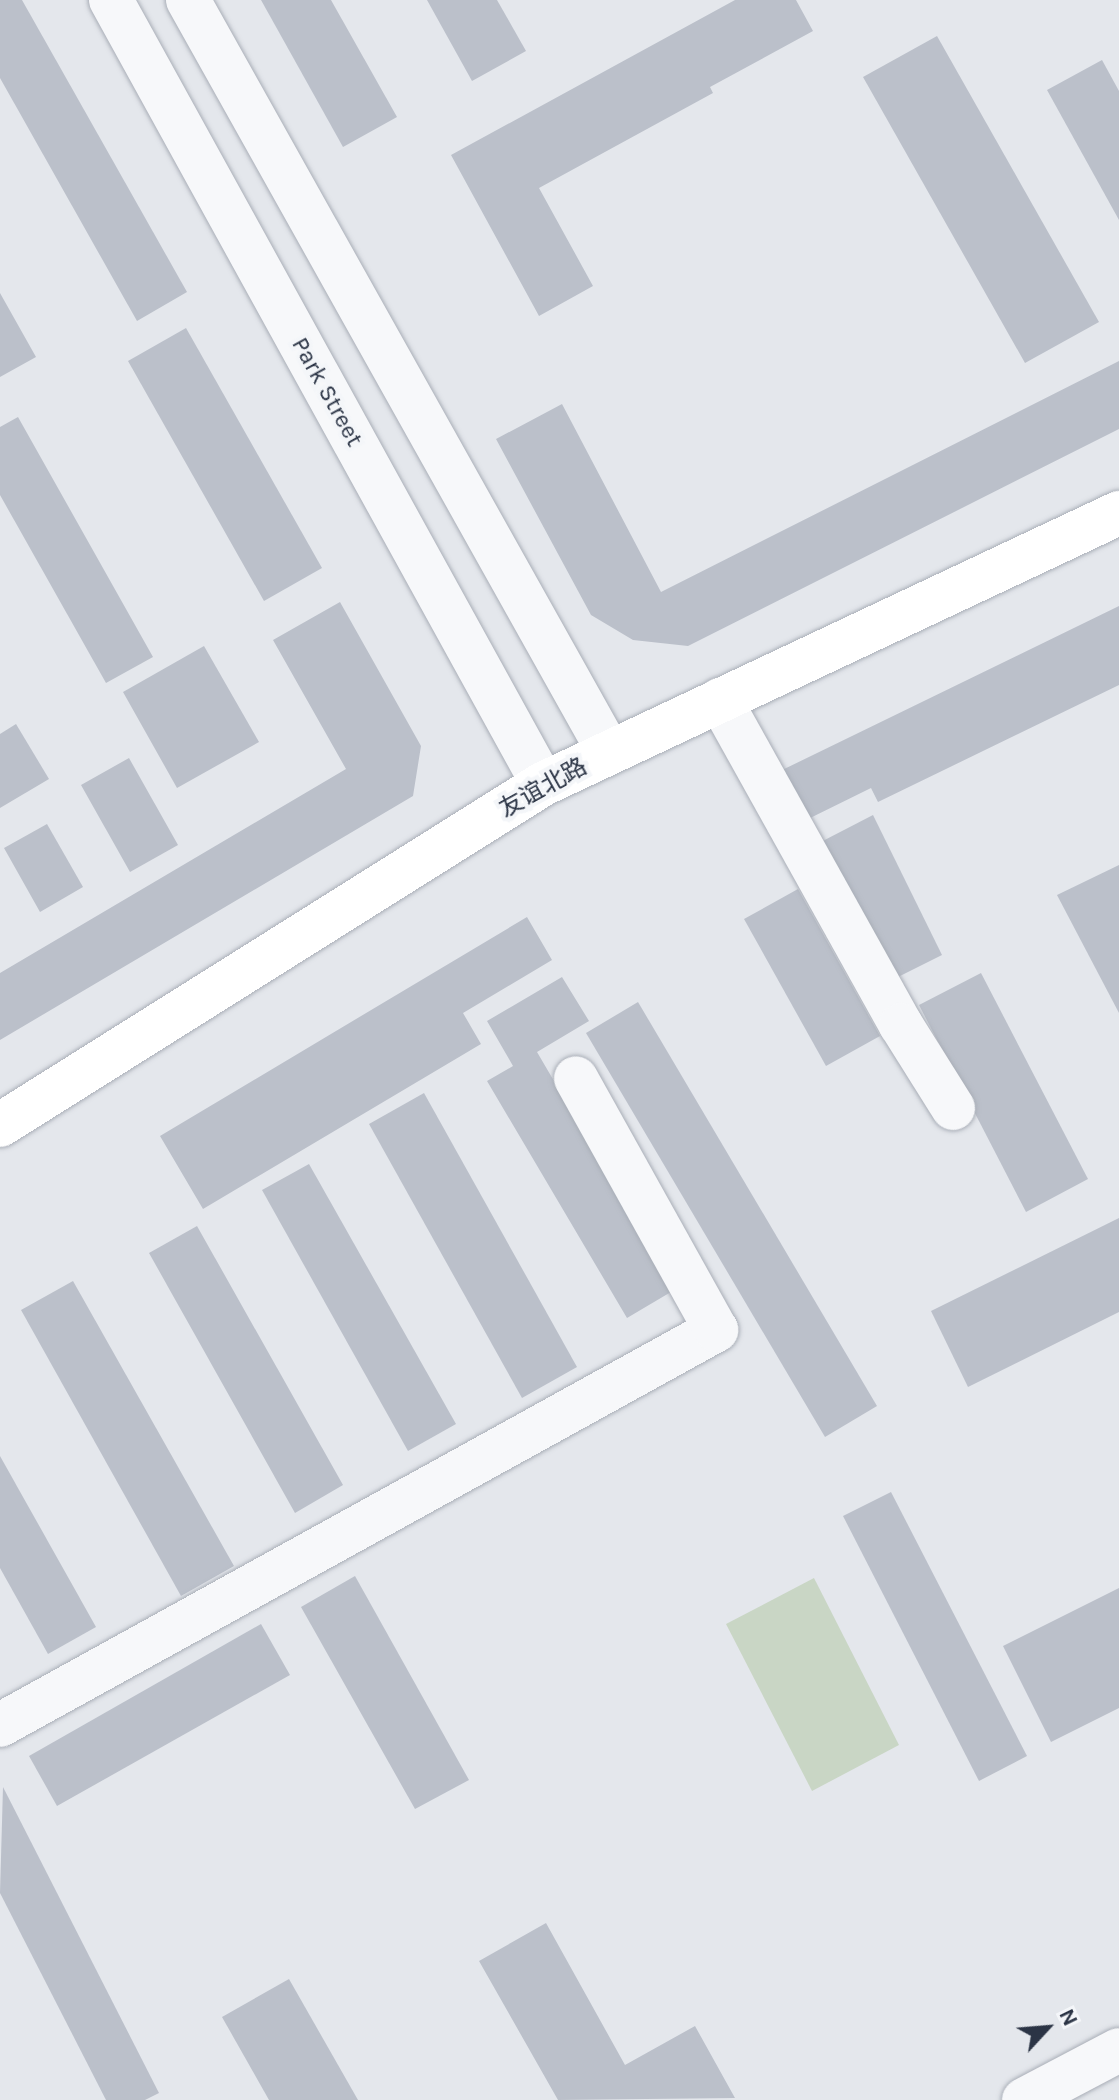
<!DOCTYPE html>
<meta charset="utf-8">
<style>
body{margin:0}
#map{position:relative;width:1119px;height:2100px;overflow:hidden;background:#e4e7ec;font-family:Karla,"Noto Sans SC",sans-serif}
div>[style]{position:absolute}
.green>*{inset:0;background:#c9d6c5}
.building>*{inset:0;background:#bbc0ca}
.roads{filter:drop-shadow(0 0 2px #a9aeb7) drop-shadow(0 0 2px #a9aeb7)}
.minor>*{height:44px;margin:-22px;padding:0 22px;transform-origin:22px;border-radius:22px;background:#f7f8fa}
.major>*{height:44px;margin:-22px;padding:0 22px;transform-origin:22px;border-radius:22px;background:#fff}
span{translate:-50% -50%;white-space:nowrap;text-align:center;line-height:1.15;-webkit-text-stroke:8px #f4f6f9;paint-order:stroke}
.street-label{font-size:24px;color:#2b3445}
.north{position:absolute;left:1007px;top:1988px;width:80px;height:80px;-webkit-text-stroke:6px #f4f6f9;paint-order:stroke;rotate:64deg;font-size:22px;font-weight:700;line-height:32px;text-align:center;color:#2b3445}
.north::after{content:'';display:block;margin:auto;width:28px;height:36px;background:#2b3445;clip-path:polygon(50% 0,100% 100%,50% 72%,0 100%)}
</style>
<div id="map">
<div class="green">
<i style="clip-path:polygon(814px 1578px,899px 1745px,812px 1791px,726px 1624px)"></i>
</div>
<div class="building">
<i style="clip-path:polygon(0 0,22px 0,187px 292px,137px 321px,0 78px)"></i>
<i style="clip-path:polygon(261px 0,331px 0,397px 117px,343px 147px)"></i>
<i style="clip-path:polygon(427px 0,497px 0,526px 51px,472px 81px)"></i>
<i style="clip-path:polygon(735px 0,796px 0,813px 31px,710px 87px,713px 93px,539px 188px,593px 286px,539px 316px,451px 155px)"></i>
<i style="clip-path:polygon(937px 36px,1099px 322px,1025px 363px,863px 77px)"></i>
<i style="clip-path:polygon(1102px 60px,1119px 91px,1119px 220px,1047px 90px)"></i>
<i style="clip-path:polygon(0 293px,36px 357px,0 377px)"></i>
<i style="clip-path:polygon(186px 328px,322px 568px,264px 601px,128px 361px)"></i>
<i style="clip-path:polygon(1119px 361px,1119px 429px,688px 646px,633px 640px,591px 615px,496px 439px,562px 404px,661px 592px)"></i>
<i style="clip-path:polygon(18px 417px,153px 657px,106px 683px,0 495px,0 427px)"></i>
<i style="clip-path:polygon(340px 602px,421px 746px,413px 796px,0 1040px,0 973px,346px 769px,273px 640px)"></i>
<i style="clip-path:polygon(1119px 606px,1119px 685px,878px 802px,871px 788px,800px 823px,776px 773px)"></i>
<i style="clip-path:polygon(204px 646px,259px 742px,177px 788px,123px 692px)"></i>
<i style="clip-path:polygon(16px 724px,49px 779px,0 808px,0 734px)"></i>
<i style="clip-path:polygon(129px 758px,178px 845px,130px 872px,81px 785px)"></i>
<i style="clip-path:polygon(873px 815px,942px 955px,884px 984px,815px 845px)"></i>
<i style="clip-path:polygon(47px 824px,83px 887px,40px 912px,4px 848px)"></i>
<i style="clip-path:polygon(1119px 865px,1119px 1013px,1057px 895px)"></i>
<i style="clip-path:polygon(798px 889px,880px 1036px,826px 1066px,744px 919px)"></i>
<i style="clip-path:polygon(527px 917px,552px 960px,463px 1013px,481px 1044px,203px 1209px,160px 1136px)"></i>
<i style="clip-path:polygon(981px 973px,1088px 1179px,1026px 1212px,919px 1005px)"></i>
<i style="clip-path:polygon(562px 977px,589px 1021px,537px 1052px,676px 1289px,627px 1318px,487px 1081px,513px 1066px,487px 1021px)"></i>
<i style="clip-path:polygon(638px 1002px,877px 1406px,825px 1437px,586px 1033px)"></i>
<i style="clip-path:polygon(424px 1093px,577px 1367px,522px 1398px,369px 1124px)"></i>
<i style="clip-path:polygon(309px 1164px,456px 1424px,408px 1451px,262px 1190px)"></i>
<i style="clip-path:polygon(1119px 1218px,1119px 1312px,968px 1387px,931px 1311px)"></i>
<i style="clip-path:polygon(197px 1226px,343px 1485px,295px 1513px,149px 1253px)"></i>
<i style="clip-path:polygon(73px 1281px,234px 1566px,181px 1596px,21px 1310px)"></i>
<i style="clip-path:polygon(0 1456px,96px 1627px,48px 1654px,0 1568px)"></i>
<i style="clip-path:polygon(891px 1492px,1027px 1756px,979px 1781px,843px 1516px)"></i>
<i style="clip-path:polygon(355px 1576px,469px 1780px,415px 1809px,301px 1607px)"></i>
<i style="clip-path:polygon(1119px 1588px,1119px 1708px,1051px 1742px,1003px 1646px)"></i>
<i style="clip-path:polygon(261px 1624px,290px 1675px,57px 1806px,29px 1756px)"></i>
<i style="clip-path:polygon(3px 1787px,159px 2093px,145px 2100px,106px 2100px,0 1893px)"></i>
<i style="clip-path:polygon(546px 1923px,625px 2065px,695px 2026px,735px 2098px,558px 2100px,479px 1961px)"></i>
<i style="clip-path:polygon(289px 1979px,358px 2100px,269px 2100px,222px 2017px)"></i>
</div>
<div class="roads">
<div class="minor">
<i style="left:111px;top:0;width:895px;rotate:61.14deg"></i>
<i style="left:188px;top:0;width:862px;rotate:60.76deg"></i>
<i style="left:720px;top:700px;width:372px;rotate:60.9deg"></i>
<i style="left:901px;top:1025px;width:98px;rotate:57.9deg"></i>
<i style="left:0;top:1725px;width:818px;rotate:-28.88deg"></i>
<i style="left:716px;top:1330px;width:288px;rotate:-119.1deg"></i>
<i style="left:1024px;top:2100px;width:107px;rotate:-27.8deg"></i>
</div>
<div class="major">
<i style="left:0;top:1125px;width:641px;rotate:-32.13deg"></i>
<i style="left:543px;top:784px;width:637px;rotate:-25.2deg"></i>
</div>
</div>
<div class="street-label">
<span style="left:327px;top:392px;rotate:61deg">Park Street</span>
<span style="left:543px;top:788px;rotate:-29deg">友谊北路</span>
</div>
<div class="north">N</div>
</div>
